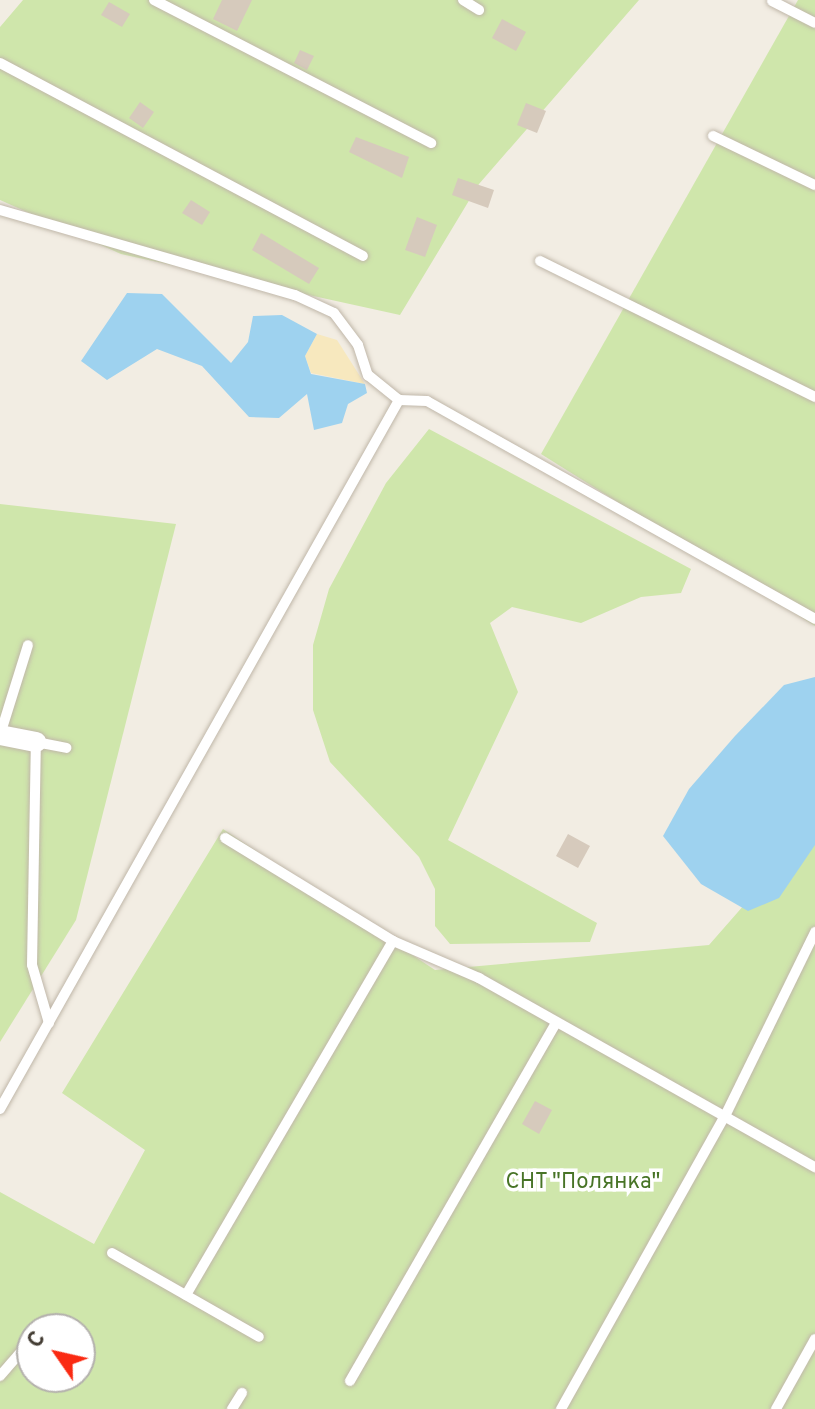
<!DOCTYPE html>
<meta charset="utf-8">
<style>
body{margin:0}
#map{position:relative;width:815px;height:1409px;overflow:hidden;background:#f2ede3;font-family:Overpass,sans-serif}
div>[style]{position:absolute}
.green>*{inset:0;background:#cfe6ab}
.sand>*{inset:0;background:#f7e8be}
.water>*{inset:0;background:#9ed2ef}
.building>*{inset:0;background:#d6cabc}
.roads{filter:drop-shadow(0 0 2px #c0b7a9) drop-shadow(0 0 2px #c0b7a9)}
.service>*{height:10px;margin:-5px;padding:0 5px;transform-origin:5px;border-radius:5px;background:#fff}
.minor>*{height:20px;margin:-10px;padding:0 10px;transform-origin:10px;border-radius:10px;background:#fff}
span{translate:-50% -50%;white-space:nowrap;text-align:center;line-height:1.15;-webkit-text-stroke:7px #fff;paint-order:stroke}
.park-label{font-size:22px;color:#487427}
.north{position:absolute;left:16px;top:1313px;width:80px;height:80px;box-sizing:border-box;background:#fff;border:2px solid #b4b1ad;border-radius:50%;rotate:304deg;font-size:22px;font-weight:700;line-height:32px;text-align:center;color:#433c33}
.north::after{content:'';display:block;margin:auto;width:28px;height:36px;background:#fa2a12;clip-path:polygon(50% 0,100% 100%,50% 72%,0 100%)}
</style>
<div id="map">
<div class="green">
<i style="clip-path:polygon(23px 0,639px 0,479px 184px,400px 315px,121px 254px,0 200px,0 27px)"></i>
<i style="clip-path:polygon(798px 0,815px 0,815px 626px,541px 454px)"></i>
<i style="clip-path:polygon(429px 429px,691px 569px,681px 593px,641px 597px,581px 623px,512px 607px,490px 623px,518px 692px,448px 840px,597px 923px,590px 942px,450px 944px,435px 926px,435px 889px,419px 857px,330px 762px,313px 710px,313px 645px,329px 589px,386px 483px)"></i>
<i style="clip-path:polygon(0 504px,176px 524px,76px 920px,0 1042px)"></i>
<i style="clip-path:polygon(evenodd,815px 824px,815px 1409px,0 1409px,0 1192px,94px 1244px,145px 1150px,62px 1093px,223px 829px,435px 970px,709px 945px,815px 824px,32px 1329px,80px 1329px,80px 1377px,32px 1377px,32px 1329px)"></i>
</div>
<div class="sand">
<i style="clip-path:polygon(317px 334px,337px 340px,365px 384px,311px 373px,305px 356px)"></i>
</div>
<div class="water">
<i style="clip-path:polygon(127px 293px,162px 294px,231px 363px,248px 342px,253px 316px,282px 315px,317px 334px,305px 356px,311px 374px,365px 384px,367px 393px,348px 404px,342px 423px,314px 430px,307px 394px,279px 418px,249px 417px,202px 366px,157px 349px,107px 380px,81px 361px)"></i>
<i style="clip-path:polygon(815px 677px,815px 845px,779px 898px,748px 911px,701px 884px,663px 836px,689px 789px,735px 736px,784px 685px)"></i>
</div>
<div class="building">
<i style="clip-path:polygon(222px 0,252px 0,237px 31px,213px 19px)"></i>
<i style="clip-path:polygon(109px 2px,130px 14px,122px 27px,101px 15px)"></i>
<i style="clip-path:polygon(502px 19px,526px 32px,516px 51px,492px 38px)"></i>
<i style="clip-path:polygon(300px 50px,314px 56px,307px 70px,294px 63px)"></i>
<i style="clip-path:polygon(140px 102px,154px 112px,143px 128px,129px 118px)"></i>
<i style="clip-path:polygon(526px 103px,546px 111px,537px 133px,517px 125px)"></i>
<i style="clip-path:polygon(356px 137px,409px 157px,402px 178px,349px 152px)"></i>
<i style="clip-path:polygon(458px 178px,494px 190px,488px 208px,452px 195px)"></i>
<i style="clip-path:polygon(191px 200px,210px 212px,202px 225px,182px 213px)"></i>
<i style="clip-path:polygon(417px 217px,437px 225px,425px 257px,405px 250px)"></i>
<i style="clip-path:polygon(261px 233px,319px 268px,309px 284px,252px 250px)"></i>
<i style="clip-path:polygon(568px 834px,590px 846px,578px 868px,556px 856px)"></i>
<i style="clip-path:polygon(535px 1101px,552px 1110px,539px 1134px,522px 1124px)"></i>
</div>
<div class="roads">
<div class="service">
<i style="left:154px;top:0;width:312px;rotate:27.3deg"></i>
<i style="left:463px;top:0;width:19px;rotate:32deg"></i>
<i style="left:772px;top:1px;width:48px;rotate:27.1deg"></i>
<i style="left:0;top:63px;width:411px;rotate:28deg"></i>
<i style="left:713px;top:136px;width:113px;rotate:25.7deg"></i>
<i style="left:0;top:210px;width:307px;rotate:16.1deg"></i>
<i style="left:295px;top:295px;width:43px;rotate:24.8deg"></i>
<i style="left:334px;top:313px;width:40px;rotate:53deg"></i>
<i style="left:358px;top:345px;width:32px;rotate:72deg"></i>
<i style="left:368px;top:375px;width:40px;rotate:39deg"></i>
<i style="left:540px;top:261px;width:307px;rotate:26.3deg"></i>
<i style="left:0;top:735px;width:94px;rotate:-72.7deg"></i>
<i style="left:225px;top:838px;width:197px;rotate:31.5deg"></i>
<i style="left:393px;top:941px;width:94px;rotate:23.3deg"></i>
<i style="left:479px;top:978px;width:386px;rotate:29.4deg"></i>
<i style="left:49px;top:1023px;width:60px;rotate:-106.3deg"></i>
<i style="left:32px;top:965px;width:223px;rotate:-89deg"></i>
<i style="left:36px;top:742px;width:31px;rotate:11deg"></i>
<i style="left:0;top:1109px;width:814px;rotate:-60.63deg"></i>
<i style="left:399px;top:400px;width:28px;rotate:2deg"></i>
<i style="left:427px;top:401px;width:445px;rotate:29.3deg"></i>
<i style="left:112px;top:1253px;width:169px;rotate:29.7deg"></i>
<i style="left:186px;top:1295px;width:410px;rotate:-59.7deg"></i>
<i style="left:42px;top:1329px;width:8px;rotate:-45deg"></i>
<i style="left:0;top:1376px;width:49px;rotate:-49.1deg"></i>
<i style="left:350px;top:1381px;width:413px;rotate:-60.1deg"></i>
<i style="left:232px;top:1409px;width:19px;rotate:-58deg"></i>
<i style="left:561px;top:1409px;width:336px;rotate:-60.8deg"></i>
<i style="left:725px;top:1116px;width:205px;rotate:-63.9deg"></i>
<i style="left:776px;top:1409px;width:80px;rotate:-60.9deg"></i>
</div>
<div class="minor">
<i style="left:0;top:735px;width:37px;rotate:11deg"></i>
</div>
</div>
<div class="park-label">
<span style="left:583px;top:1183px">СНТ "Полянка"</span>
</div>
<div class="north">С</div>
</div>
